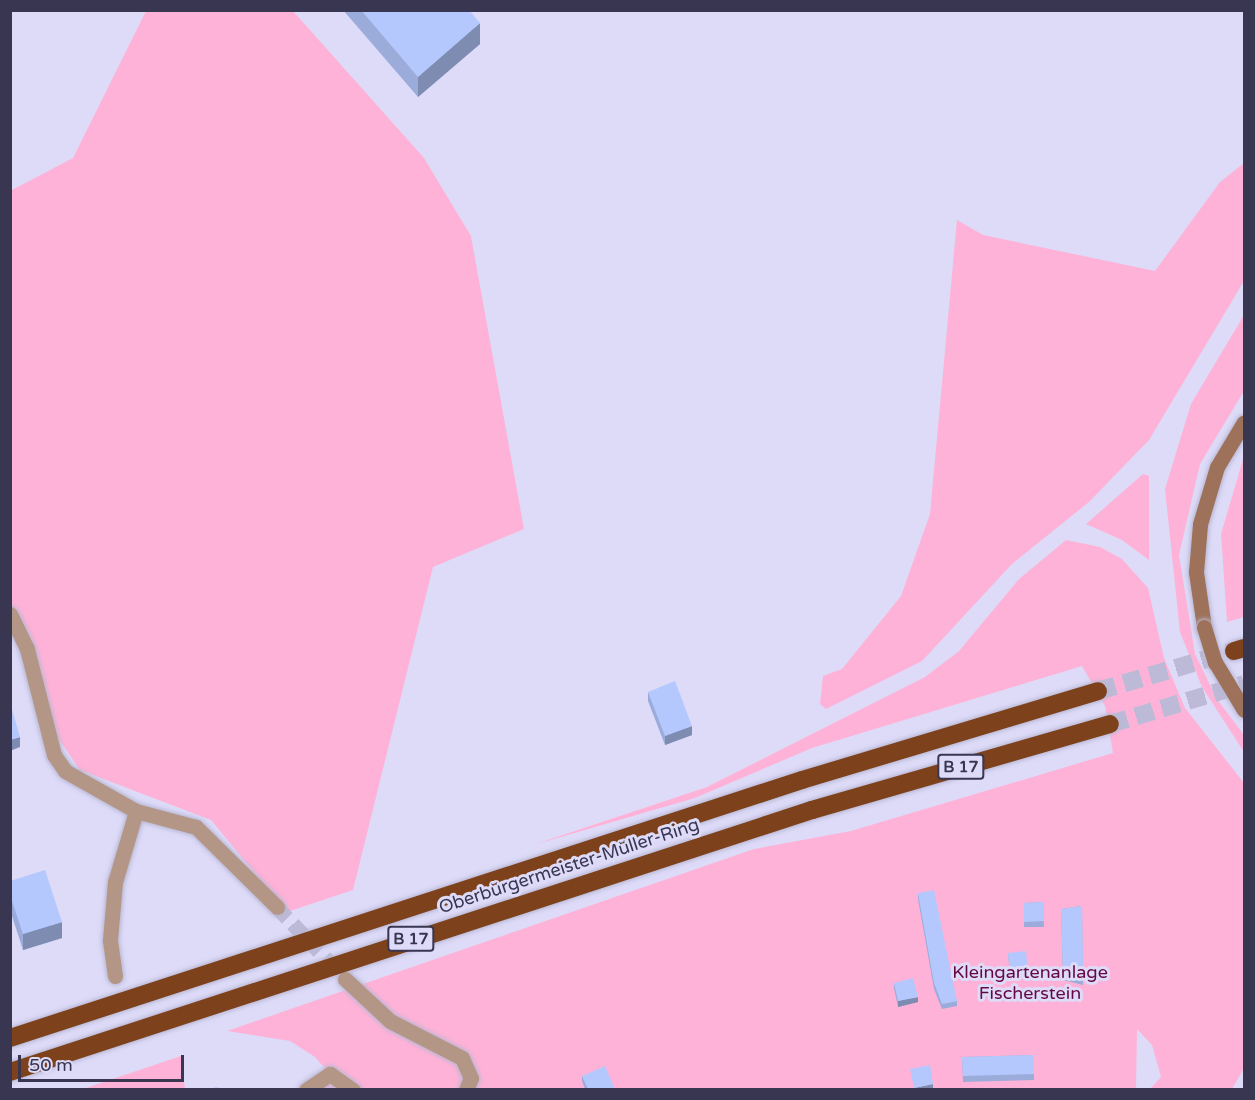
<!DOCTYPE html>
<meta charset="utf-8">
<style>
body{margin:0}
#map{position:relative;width:1255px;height:1100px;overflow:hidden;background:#dddbf8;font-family:"Varela Round",sans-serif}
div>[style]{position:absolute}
.green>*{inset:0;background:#ffb2d7}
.street-tunnel>*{height:15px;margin-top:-7.5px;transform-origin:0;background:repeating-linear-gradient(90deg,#bcbad7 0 15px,transparent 0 23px)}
.highway-tunnel>*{height:18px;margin-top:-9px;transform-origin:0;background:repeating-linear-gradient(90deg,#bcbad7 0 18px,transparent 0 27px)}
.roads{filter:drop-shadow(0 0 2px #b9b7d3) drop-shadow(0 0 2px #b9b7d3)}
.street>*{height:15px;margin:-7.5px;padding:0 7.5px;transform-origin:7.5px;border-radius:7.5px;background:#b49686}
.secondary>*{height:15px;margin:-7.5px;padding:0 7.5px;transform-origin:7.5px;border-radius:7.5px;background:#9e725a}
.highway>*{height:18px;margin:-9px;padding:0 9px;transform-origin:9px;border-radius:9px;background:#7d411c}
.bridges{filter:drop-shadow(0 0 2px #b9b7d3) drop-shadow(0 0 2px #b9b7d3)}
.secondary-bridge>*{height:15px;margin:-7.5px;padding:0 7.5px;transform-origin:7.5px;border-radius:7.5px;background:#9e725a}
.wall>*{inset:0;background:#9cacda}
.shaded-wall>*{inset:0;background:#7f8cb1}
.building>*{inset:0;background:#b5c8fd}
span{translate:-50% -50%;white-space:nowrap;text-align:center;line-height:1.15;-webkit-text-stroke:6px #dddbf8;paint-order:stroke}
.shield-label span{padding:2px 4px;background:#dddbf8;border:2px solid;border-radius:4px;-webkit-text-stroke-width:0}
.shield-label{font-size:16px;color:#393652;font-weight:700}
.street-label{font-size:18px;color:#393652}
.park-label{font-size:18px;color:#650742}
.frame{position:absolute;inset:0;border:12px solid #393652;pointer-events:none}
.scale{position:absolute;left:18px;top:1055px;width:166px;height:27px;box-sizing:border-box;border:3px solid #393652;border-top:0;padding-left:8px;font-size:18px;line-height:21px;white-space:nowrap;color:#393652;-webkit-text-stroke:4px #dddbf8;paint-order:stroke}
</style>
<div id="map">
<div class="green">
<i style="clip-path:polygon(146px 11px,293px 11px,424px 158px,471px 236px,524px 529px,433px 567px,353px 890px,287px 912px,211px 820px,80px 770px,56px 735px,28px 632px,11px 607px,10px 191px,73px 158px)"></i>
<i style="clip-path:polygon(1244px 163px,1244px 281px,1149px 440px,1089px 502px,1012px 564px,922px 661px,826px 709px,820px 704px,823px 676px,842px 669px,901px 596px,930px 514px,957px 220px,983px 235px,1155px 271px,1220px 182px)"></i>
<i style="clip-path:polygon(1244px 315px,1244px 391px,1200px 464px,1179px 555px,1195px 654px,1217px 699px,1244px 735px,1244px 752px,1202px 687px,1180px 632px,1165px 489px,1191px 404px)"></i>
<i style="clip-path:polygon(1244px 456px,1244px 617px,1227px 622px,1221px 534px)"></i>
<i style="clip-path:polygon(1143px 474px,1149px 476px,1149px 560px,1122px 540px,1086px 524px)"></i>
<i style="clip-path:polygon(1066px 540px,1100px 547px,1122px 559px,1148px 588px,1164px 658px,1185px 708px,1244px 783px,1244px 1068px,1232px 1089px,1150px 1089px,1161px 1077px,1152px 1045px,1137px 1029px,1136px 1090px,306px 1089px,330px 1074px,315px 1057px,290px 1041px,227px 1031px,754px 849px,851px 831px,1113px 753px,1105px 706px,1082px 666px,812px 748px,695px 798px,533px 845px,707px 787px,925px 677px,959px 651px,1019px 579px)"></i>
<i style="clip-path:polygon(181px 1056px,185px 1089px,83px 1089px)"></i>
</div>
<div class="street-tunnel">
<i style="left:277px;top:907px;width:90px;rotate:46.4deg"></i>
</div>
<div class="highway-tunnel">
<i style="left:1098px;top:691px;width:142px;rotate:-16.4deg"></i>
<i style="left:1110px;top:724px;width:140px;rotate:-16.6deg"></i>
</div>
<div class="roads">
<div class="street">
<i style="left:10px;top:614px;width:39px;rotate:64deg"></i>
<i style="left:27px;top:649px;width:109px;rotate:75.7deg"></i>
<i style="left:54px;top:755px;width:19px;rotate:55deg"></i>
<i style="left:65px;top:771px;width:81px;rotate:29.4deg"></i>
<i style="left:136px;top:811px;width:62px;rotate:14.9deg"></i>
<i style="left:196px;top:827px;width:114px;rotate:44.6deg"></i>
<i style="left:115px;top:976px;width:36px;rotate:-98deg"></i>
<i style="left:110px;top:940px;width:58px;rotate:-85.1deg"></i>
<i style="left:115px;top:882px;width:74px;rotate:-73.5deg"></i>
<i style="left:345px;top:979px;width:62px;rotate:43deg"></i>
<i style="left:390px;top:1021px;width:81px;rotate:27.2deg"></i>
<i style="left:462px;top:1058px;width:22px;rotate:66deg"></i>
<i style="left:471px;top:1078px;width:13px;rotate:113deg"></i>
<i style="left:306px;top:1090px;width:29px;rotate:-34deg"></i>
<i style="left:330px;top:1074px;width:28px;rotate:35deg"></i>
</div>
<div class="secondary">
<i style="left:1204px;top:627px;width:56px;rotate:-98.3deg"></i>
<i style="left:1196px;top:572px;width:48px;rotate:-85.2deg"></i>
<i style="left:1200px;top:524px;width:59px;rotate:-73.4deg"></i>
<i style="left:1217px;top:467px;width:52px;rotate:-59deg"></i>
</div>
<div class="highway">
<i style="left:1234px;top:651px;width:10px;rotate:-17deg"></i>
<i style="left:10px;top:1038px;width:833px;rotate:-18.04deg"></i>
<i style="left:802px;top:780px;width:309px;rotate:-16.7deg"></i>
<i style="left:10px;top:1072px;width:844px;rotate:-18.09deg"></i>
<i style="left:812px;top:810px;width:310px;rotate:-16.1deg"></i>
</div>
</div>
<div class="bridges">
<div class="secondary-bridge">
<i style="left:1204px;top:627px;width:37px;rotate:73deg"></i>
<i style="left:1215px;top:662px;width:56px;rotate:58.9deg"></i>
</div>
</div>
<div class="wall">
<i style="clip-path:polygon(343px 10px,469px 10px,480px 44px,418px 97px)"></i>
<i style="clip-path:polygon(648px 692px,692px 735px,665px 745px,648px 701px)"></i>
<i style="clip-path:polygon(10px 881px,62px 938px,23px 950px,10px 910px)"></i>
<i style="clip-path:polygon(918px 893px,957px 1001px,957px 1006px,942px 1009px,934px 989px,918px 899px)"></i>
<i style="clip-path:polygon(1043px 902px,1044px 927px,1024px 927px,1024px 903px)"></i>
<i style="clip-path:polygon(1082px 906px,1083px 985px,1063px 980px,1061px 909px)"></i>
<i style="clip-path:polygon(1008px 953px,1028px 971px,1028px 976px,1010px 978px)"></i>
<i style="clip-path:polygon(894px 983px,918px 1002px,898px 1007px,894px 988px)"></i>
<i style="clip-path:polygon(1034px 1055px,1034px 1080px,963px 1082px,962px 1057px)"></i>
<i style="clip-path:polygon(582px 1076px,615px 1089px,585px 1089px,582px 1081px)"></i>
</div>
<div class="shaded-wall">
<i style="clip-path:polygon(480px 23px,480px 44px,418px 97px,418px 77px)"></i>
<i style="clip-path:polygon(692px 726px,692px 735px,665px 745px,665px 736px)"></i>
<i style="clip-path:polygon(20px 737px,20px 747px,10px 751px,10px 740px)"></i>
<i style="clip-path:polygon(62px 922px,62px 938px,23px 950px,23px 934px)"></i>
<i style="clip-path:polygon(918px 997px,918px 1002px,898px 1007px,898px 1001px)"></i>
<i style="clip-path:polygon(933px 1084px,933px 1089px,914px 1089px,914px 1088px)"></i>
</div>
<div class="building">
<i style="clip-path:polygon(361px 10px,469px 10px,480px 23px,418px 77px)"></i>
<i style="clip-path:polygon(675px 681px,692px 726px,665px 736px,648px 692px)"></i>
<i style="clip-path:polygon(11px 706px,20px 737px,10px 740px,10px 706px)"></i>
<i style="clip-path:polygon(45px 870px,62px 922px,23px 934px,10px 895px,10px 881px)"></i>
<i style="clip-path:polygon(934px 890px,957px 1001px,942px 1004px,934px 983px,918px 893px)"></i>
<i style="clip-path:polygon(1043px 902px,1044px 921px,1024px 922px,1024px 903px)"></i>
<i style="clip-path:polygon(1082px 906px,1083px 979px,1063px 974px,1061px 909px)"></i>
<i style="clip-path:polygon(1026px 951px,1028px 971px,1010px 973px,1008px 953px)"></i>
<i style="clip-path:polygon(913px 978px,918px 997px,898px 1001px,894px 983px)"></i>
<i style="clip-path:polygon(1034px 1055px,1034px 1074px,963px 1076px,962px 1057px)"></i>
<i style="clip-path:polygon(930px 1065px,933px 1084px,914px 1088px,910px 1069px)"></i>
<i style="clip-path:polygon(605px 1066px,615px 1089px,588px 1089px,582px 1076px)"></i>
<i style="clip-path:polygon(215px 1087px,226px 1089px,214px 1089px)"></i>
</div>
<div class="shield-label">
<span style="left:961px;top:767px">B 17</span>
<span style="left:411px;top:939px">B 17</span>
</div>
<div class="street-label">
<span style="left:569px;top:866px;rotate:-18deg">Oberbürgermeister-Müller-Ring</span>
</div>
<div class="park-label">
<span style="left:1030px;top:983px">Kleingartenanlage<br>Fischerstein</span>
</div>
<div class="frame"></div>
<div class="scale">50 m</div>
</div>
